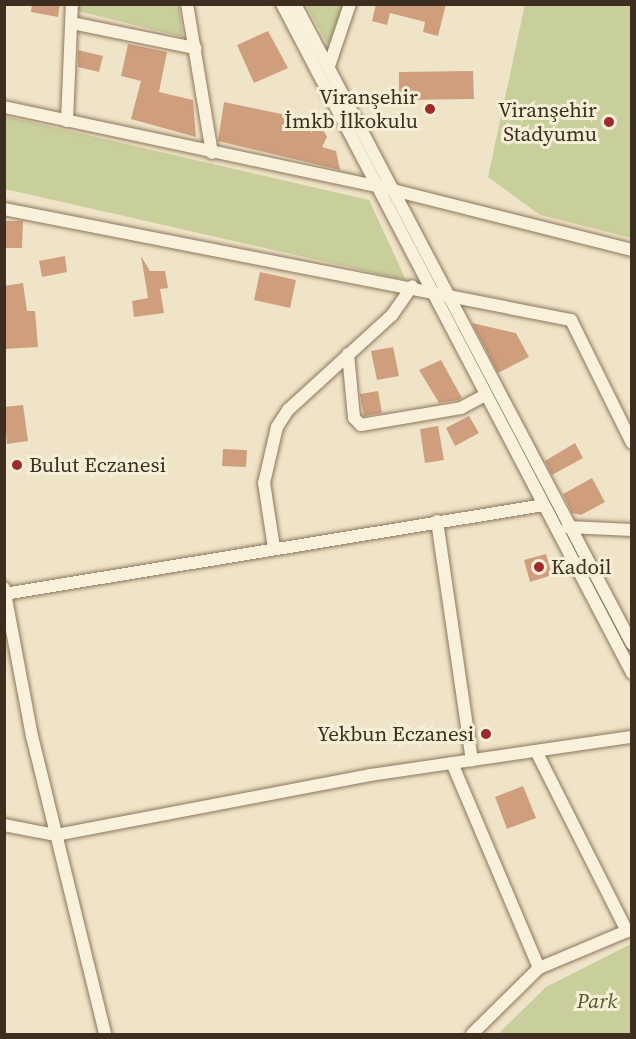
<!DOCTYPE html>
<meta charset="utf-8">
<style>
body{margin:0}
#map{position:relative;width:636px;height:1039px;overflow:hidden;background:#f0e4c8;font-family:"Source Serif 4",serif}
div>[style]{position:absolute}
.green>*{inset:0;background:#c9cf9b}
.building>*{inset:0;background:#cf9f7d}
.roads{filter:drop-shadow(0 0 2px #8d765c) drop-shadow(0 0 2px #8d765c)}
.minor>*{height:12px;margin:-6px;padding:0 6px;transform-origin:6px;border-radius:6px;background:#faf1dc}
.dots>*{width:16px;height:16px;translate:-50% -50%;box-sizing:border-box;border:3px solid #f7eed8;border-radius:50%}
span{translate:-50% -50%;white-space:nowrap;text-align:center;line-height:1.15;-webkit-text-stroke:6px #f7eed8;paint-order:stroke}
.poi-label{font-size:21px;color:#3d2e20}
.right{translate:-100% -50%;text-align:right}
.left{translate:0 -50%;text-align:left}
.park-label{font-size:21px;color:#4d5a26;font-style:italic}
.frame{position:absolute;inset:0;border:6px solid #3d2e20;pointer-events:none}
</style>
<div id="map">
<div class="green">
<i style="clip-path:polygon(525px 4px,631px 5px,631px 238px,540px 215px,488px 177px)"></i>
<i style="clip-path:polygon(78px 5px,179px 5px,183px 37px,78px 11px)"></i>
<i style="clip-path:polygon(306px 5px,344px 5px,335px 42px,327px 43px)"></i>
<i style="clip-path:polygon(5px 116px,369px 200px,406px 280px,5px 189px)"></i>
<i style="clip-path:polygon(631px 944px,631px 1034px,498px 1034px,546px 987px)"></i>
</div>
<div class="building">
<i style="clip-path:polygon(32px 4px,60px 4px,58px 17px,31px 12px)"></i>
<i style="clip-path:polygon(376px 4px,446px 4px,438px 36px,423px 32px,425px 22px,390px 13px,387px 25px,372px 21px)"></i>
<i style="clip-path:polygon(268px 31px,288px 68px,254px 83px,237px 45px)"></i>
<i style="clip-path:polygon(128px 44px,167px 52px,159px 92px,193px 100px,196px 137px,131px 119px,141px 81px,121px 76px)"></i>
<i style="clip-path:polygon(78px 50px,103px 56px,99px 72px,78px 67px)"></i>
<i style="clip-path:polygon(473px 71px,474px 99px,399px 100px,399px 72px)"></i>
<i style="clip-path:polygon(224px 102px,319px 122px,327px 137px,322px 147px,336px 151px,340px 170px,218px 141px)"></i>
<i style="clip-path:polygon(4px 221px,23px 221px,22px 248px,4px 248px)"></i>
<i style="clip-path:polygon(65px 256px,67px 272px,42px 277px,39px 261px)"></i>
<i style="clip-path:polygon(141px 256px,150px 271px,165px 271px,168px 288px,160px 289px,164px 313px,134px 317px,132px 301px,148px 298px)"></i>
<i style="clip-path:polygon(260px 272px,296px 280px,290px 308px,254px 300px)"></i>
<i style="clip-path:polygon(23px 283px,27px 311px,35px 311px,38px 347px,4px 349px,4px 286px)"></i>
<i style="clip-path:polygon(472px 323px,516px 333px,529px 357px,498px 373px)"></i>
<i style="clip-path:polygon(393px 347px,399px 376px,377px 380px,371px 351px)"></i>
<i style="clip-path:polygon(441px 360px,462px 398px,458px 400px,439px 403px,419px 370px)"></i>
<i style="clip-path:polygon(378px 391px,382px 413px,364px 416px,360px 394px)"></i>
<i style="clip-path:polygon(23px 405px,28px 441px,7px 444px,4px 407px)"></i>
<i style="clip-path:polygon(469px 416px,479px 433px,455px 446px,446px 428px)"></i>
<i style="clip-path:polygon(438px 426px,444px 460px,425px 463px,420px 429px)"></i>
<i style="clip-path:polygon(575px 443px,583px 458px,552px 475px,545px 461px)"></i>
<i style="clip-path:polygon(223px 449px,247px 450px,246px 467px,222px 466px)"></i>
<i style="clip-path:polygon(592px 478px,605px 502px,581px 515px,572px 513px,563px 494px)"></i>
<i style="clip-path:polygon(546px 554px,552px 575px,530px 582px,524px 560px)"></i>
<i style="clip-path:polygon(523px 786px,536px 818px,507px 829px,495px 797px)"></i>
</div>
<div class="roads">
<div class="minor">
<i style="left:187px;top:4px;width:151px;rotate:80.5deg"></i>
<i style="left:282px;top:4px;width:755px;rotate:62.38deg"></i>
<i style="left:295px;top:4px;width:723px;rotate:62.23deg"></i>
<i style="left:72px;top:23px;width:126px;rotate:11.5deg"></i>
<i style="left:329px;top:66px;width:65px;rotate:-71.3deg"></i>
<i style="left:4px;top:107px;width:398px;rotate:12deg"></i>
<i style="left:393px;top:190px;width:246px;rotate:14.1deg"></i>
<i style="left:67px;top:121px;width:117px;rotate:-87.6deg"></i>
<i style="left:4px;top:209px;width:578px;rotate:11.08deg"></i>
<i style="left:571px;top:320px;width:137px;rotate:63.6deg"></i>
<i style="left:348px;top:354px;width:64px;rotate:84.6deg"></i>
<i style="left:354px;top:418px;width:10px;rotate:45deg"></i>
<i style="left:361px;top:425px;width:101px;rotate:-9.6deg"></i>
<i style="left:461px;top:408px;width:27px;rotate:-28deg"></i>
<i style="left:437px;top:521px;width:242px;rotate:81.7deg"></i>
<i style="left:568px;top:527px;width:64px;rotate:2.7deg"></i>
<i style="left:274px;top:548px;width:66px;rotate:-98.7deg"></i>
<i style="left:264px;top:483px;width:57px;rotate:-76.9deg"></i>
<i style="left:277px;top:427px;width:20px;rotate:-57deg"></i>
<i style="left:288px;top:410px;width:141px;rotate:-42.4deg"></i>
<i style="left:392px;top:315px;width:35px;rotate:-55deg"></i>
<i style="left:4px;top:588px;width:151px;rotate:79.3deg"></i>
<i style="left:32px;top:736px;width:307px;rotate:76.2deg"></i>
<i style="left:4px;top:594px;width:547px;rotate:-9.36deg"></i>
<i style="left:536px;top:751px;width:202px;rotate:63.2deg"></i>
<i style="left:452px;top:763px;width:223px;rotate:67deg"></i>
<i style="left:4px;top:825px;width:53px;rotate:10.9deg"></i>
<i style="left:56px;top:835px;width:320px;rotate:-10.8deg"></i>
<i style="left:370px;top:775px;width:265px;rotate:-8.3deg"></i>
<i style="left:472px;top:1034px;width:94px;rotate:-44.6deg"></i>
<i style="left:539px;top:968px;width:101px;rotate:-22.8deg"></i>
</div>
</div>
<div class="dots">
<i style="left:430px;top:109px;background:#9e2a2b"></i>
<i style="left:609px;top:122px;background:#9e2a2b"></i>
<i style="left:17px;top:465px;background:#9e2a2b"></i>
<i style="left:539px;top:567px;background:#9e2a2b"></i>
<i style="left:486px;top:734px;background:#9e2a2b"></i>
</div>
<div class="poi-label">
<span class="right" style="left:418px;top:109px">Viranşehir<br>İmkb İlkokulu</span>
<span class="right" style="left:597px;top:122px">Viranşehir<br>Stadyumu</span>
<span class="left" style="left:29px;top:465px">Bulut Eczanesi</span>
<span class="left" style="left:551px;top:567px">Kadoil</span>
<span class="right" style="left:474px;top:734px">Yekbun Eczanesi</span>
</div>
<div class="park-label">
<span style="left:597px;top:1001px">Park</span>
</div>
<div class="frame"></div>
</div>
